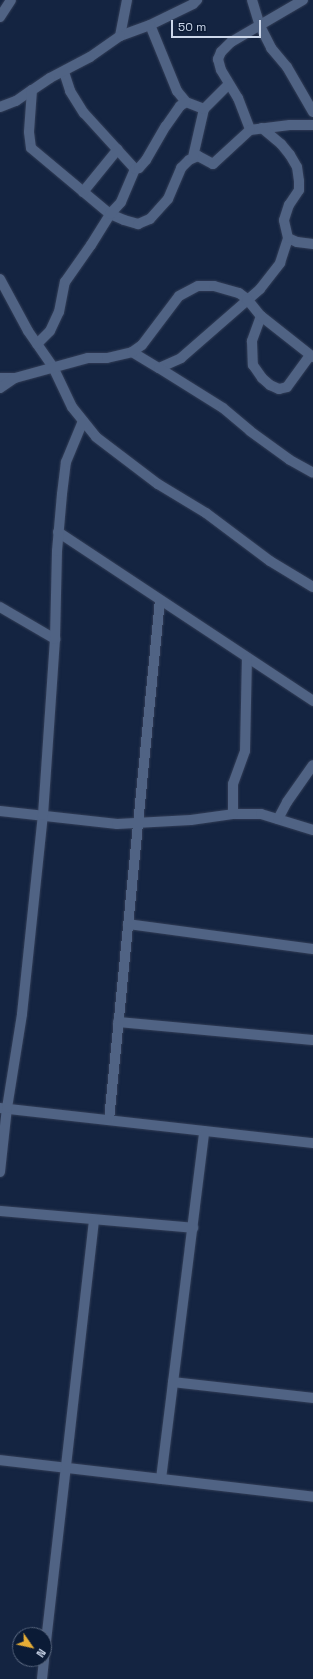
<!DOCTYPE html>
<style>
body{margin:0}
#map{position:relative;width:313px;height:1679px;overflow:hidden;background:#142441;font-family:"Space Grotesk",sans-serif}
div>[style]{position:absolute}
.roads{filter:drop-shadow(0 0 1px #323d56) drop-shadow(0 0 1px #323d56)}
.minor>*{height:10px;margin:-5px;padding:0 5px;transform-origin:5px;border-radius:5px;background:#506384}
span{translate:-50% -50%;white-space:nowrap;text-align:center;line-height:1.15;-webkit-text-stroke:4px #0b1b36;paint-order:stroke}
.north{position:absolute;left:12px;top:1627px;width:40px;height:40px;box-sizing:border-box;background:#0b1b36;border:1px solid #58667e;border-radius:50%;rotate:124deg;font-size:11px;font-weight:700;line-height:16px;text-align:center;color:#ccd7ea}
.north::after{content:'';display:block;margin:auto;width:14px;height:18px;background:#e6ad36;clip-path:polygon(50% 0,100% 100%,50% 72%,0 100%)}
.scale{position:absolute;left:171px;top:20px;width:90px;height:18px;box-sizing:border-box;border:2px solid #ccd7ea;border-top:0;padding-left:5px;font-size:12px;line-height:14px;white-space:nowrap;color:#ccd7ea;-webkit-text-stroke:3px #0b1b36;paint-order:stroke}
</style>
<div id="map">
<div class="roads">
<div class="minor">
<i style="left:252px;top:0;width:27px;rotate:73deg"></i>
<i style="left:260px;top:26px;width:25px;rotate:63deg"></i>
<i style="left:271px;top:48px;width:25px;rotate:50deg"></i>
<i style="left:287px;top:67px;width:52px;rotate:60deg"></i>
<i style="left:303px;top:0;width:83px;rotate:149.7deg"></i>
<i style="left:231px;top:42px;width:14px;rotate:135deg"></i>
<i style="left:221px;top:52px;width:8px;rotate:113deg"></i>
<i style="left:218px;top:59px;width:11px;rotate:75deg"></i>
<i style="left:221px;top:70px;width:33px;rotate:59deg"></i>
<i style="left:238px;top:98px;width:34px;rotate:69deg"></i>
<i style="left:250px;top:130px;width:40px;rotate:-7.1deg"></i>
<i style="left:290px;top:125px;width:23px"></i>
<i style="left:0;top:17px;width:20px;rotate:-57deg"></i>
<i style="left:150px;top:25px;width:48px;rotate:-26deg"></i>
<i style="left:193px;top:4px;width:6px;rotate:-45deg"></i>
<i style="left:120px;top:36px;width:37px;rotate:-79deg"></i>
<i style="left:64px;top:72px;width:20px;rotate:72deg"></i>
<i style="left:70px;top:91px;width:26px;rotate:58deg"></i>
<i style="left:84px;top:113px;width:76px;rotate:47.7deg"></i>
<i style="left:0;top:107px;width:17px;rotate:-21deg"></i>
<i style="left:16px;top:101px;width:19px;rotate:-35deg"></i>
<i style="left:204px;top:109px;width:19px;rotate:-159deg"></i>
<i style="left:186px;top:102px;width:14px;rotate:-129deg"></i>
<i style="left:177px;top:91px;width:71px;rotate:-112.2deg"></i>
<i style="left:150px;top:25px;width:32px;rotate:160deg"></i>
<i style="left:120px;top:36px;width:37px;rotate:145deg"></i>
<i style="left:90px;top:57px;width:45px;rotate:152.3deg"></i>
<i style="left:50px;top:78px;width:22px;rotate:146deg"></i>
<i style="left:32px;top:90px;width:42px;rotate:94.1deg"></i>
<i style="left:29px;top:132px;width:16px;rotate:83deg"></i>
<i style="left:31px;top:148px;width:103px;rotate:39.9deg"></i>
<i style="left:110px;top:214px;width:15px;rotate:23deg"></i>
<i style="left:124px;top:220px;width:15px;rotate:16deg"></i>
<i style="left:138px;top:224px;width:13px;rotate:-23deg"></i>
<i style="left:150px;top:219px;width:27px;rotate:-48deg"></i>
<i style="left:168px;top:199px;width:34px;rotate:-67deg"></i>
<i style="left:181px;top:168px;width:11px;rotate:-45deg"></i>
<i style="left:189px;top:160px;width:10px;rotate:-24deg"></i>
<i style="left:198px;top:156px;width:17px;rotate:28deg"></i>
<i style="left:213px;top:164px;width:50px;rotate:-42.6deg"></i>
<i style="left:193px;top:157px;width:49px;rotate:-77.1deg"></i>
<i style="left:204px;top:109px;width:35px;rotate:-45deg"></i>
<i style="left:83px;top:192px;width:55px;rotate:-50.9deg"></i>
<i style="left:288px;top:238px;width:10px;rotate:24deg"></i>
<i style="left:297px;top:242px;width:16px;rotate:7deg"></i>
<i style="left:0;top:279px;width:59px;rotate:61.7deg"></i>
<i style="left:28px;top:331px;width:44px;rotate:55.2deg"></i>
<i style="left:53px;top:367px;width:44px;rotate:64.6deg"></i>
<i style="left:72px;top:407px;width:38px;rotate:51deg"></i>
<i style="left:96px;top:437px;width:78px;rotate:37.2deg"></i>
<i style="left:158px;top:484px;width:56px;rotate:31.1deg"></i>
<i style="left:206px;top:513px;width:80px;rotate:36.9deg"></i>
<i style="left:270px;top:561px;width:50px;rotate:31.2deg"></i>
<i style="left:261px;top:316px;width:27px;rotate:110deg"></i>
<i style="left:252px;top:341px;width:24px;rotate:88deg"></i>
<i style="left:253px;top:365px;width:16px;rotate:55deg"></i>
<i style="left:262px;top:378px;width:11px;rotate:41deg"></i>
<i style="left:270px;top:385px;width:10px;rotate:24deg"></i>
<i style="left:279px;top:389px;width:8px;rotate:-14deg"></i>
<i style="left:287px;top:387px;width:39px;rotate:-54deg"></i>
<i style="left:37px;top:344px;width:18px;rotate:-45deg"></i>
<i style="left:50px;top:331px;width:21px;rotate:-65deg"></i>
<i style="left:59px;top:312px;width:31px;rotate:-79deg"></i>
<i style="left:65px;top:282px;width:45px;rotate:-54.9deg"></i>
<i style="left:91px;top:245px;width:36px;rotate:-58deg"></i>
<i style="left:110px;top:214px;width:16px;rotate:-47deg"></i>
<i style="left:121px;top:202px;width:36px;rotate:-67deg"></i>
<i style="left:135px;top:169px;width:4px;rotate:-14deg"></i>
<i style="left:139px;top:168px;width:11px;rotate:-49deg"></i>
<i style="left:146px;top:160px;width:39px;rotate:-60deg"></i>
<i style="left:166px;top:126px;width:24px;rotate:-55deg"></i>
<i style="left:180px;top:106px;width:7px;rotate:-34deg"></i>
<i style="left:132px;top:352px;width:31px;rotate:31deg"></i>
<i style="left:159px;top:368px;width:24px;rotate:-24deg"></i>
<i style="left:181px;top:358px;width:105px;rotate:-41.1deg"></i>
<i style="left:260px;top:289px;width:33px;rotate:-52deg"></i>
<i style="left:280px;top:263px;width:26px;rotate:-72deg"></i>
<i style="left:288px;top:238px;width:18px;rotate:-103deg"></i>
<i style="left:284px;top:220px;width:16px;rotate:-72deg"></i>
<i style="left:289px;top:205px;width:18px;rotate:-56deg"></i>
<i style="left:299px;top:190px;width:9px;rotate:-90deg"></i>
<i style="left:299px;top:181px;width:14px;rotate:-98deg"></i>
<i style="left:297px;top:167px;width:14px;rotate:-120deg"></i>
<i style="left:290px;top:155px;width:14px;rotate:-129deg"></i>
<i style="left:281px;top:144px;width:25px;rotate:-140deg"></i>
<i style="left:159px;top:368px;width:75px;rotate:32deg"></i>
<i style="left:223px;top:408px;width:35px;rotate:40deg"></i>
<i style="left:250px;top:431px;width:49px;rotate:35.9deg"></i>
<i style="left:290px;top:460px;width:26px;rotate:29deg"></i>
<i style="left:0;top:378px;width:15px"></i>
<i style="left:15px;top:378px;width:76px;rotate:-15.3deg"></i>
<i style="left:88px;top:358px;width:19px"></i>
<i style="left:107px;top:358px;width:26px;rotate:-13deg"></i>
<i style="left:132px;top:352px;width:12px;rotate:-35deg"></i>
<i style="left:142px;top:345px;width:61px;rotate:-52.9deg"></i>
<i style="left:179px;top:296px;width:21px;rotate:-28deg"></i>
<i style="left:198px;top:286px;width:16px"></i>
<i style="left:214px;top:286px;width:26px;rotate:16deg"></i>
<i style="left:239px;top:293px;width:10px;rotate:37deg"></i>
<i style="left:247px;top:299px;width:22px;rotate:51deg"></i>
<i style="left:261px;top:316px;width:66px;rotate:38.3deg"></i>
<i style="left:0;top:388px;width:18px;rotate:-34deg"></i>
<i style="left:58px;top:532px;width:306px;rotate:33.5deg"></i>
<i style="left:0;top:607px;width:64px;rotate:30.2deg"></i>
<i style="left:0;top:811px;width:118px;rotate:6.3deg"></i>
<i style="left:117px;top:824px;width:74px;rotate:-3.1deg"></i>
<i style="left:191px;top:820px;width:42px;rotate:-8.1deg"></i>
<i style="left:233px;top:814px;width:28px"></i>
<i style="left:261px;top:814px;width:54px;rotate:17.1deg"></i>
<i style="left:233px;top:814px;width:30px;rotate:-90deg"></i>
<i style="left:233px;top:784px;width:35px;rotate:-70deg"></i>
<i style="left:245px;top:751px;width:93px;rotate:-88.8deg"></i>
<i style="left:278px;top:819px;width:19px;rotate:-62deg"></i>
<i style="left:287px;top:802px;width:45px;rotate:-54.9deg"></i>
<i style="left:128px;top:924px;width:187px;rotate:7.7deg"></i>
<i style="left:118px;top:1022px;width:196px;rotate:5.3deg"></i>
<i style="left:0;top:1108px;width:315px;rotate:6.4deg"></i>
<i style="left:109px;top:1120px;width:522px;rotate:-84.4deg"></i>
<i style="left:0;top:1172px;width:64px;rotate:-83.8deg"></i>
<i style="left:7px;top:1108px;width:95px;rotate:-80.9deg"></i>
<i style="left:22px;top:1014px;width:200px;rotate:-84deg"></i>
<i style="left:43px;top:815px;width:176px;rotate:-86.1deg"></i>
<i style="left:55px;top:639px;width:88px;rotate:-88.7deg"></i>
<i style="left:57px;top:551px;width:57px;rotate:-85deg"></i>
<i style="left:62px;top:494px;width:32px;rotate:-83deg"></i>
<i style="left:66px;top:462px;width:44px;rotate:-67.5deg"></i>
<i style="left:0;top:1211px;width:194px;rotate:5deg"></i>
<i style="left:173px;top:1382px;width:141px;rotate:6.5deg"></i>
<i style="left:0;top:1460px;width:315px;rotate:6.7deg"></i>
<i style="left:161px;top:1479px;width:350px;rotate:-82.9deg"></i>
<i style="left:44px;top:1659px;width:442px;rotate:-83.5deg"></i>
<i style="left:42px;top:1679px;width:20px;rotate:-84deg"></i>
</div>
</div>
<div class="north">N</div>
<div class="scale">50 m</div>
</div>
